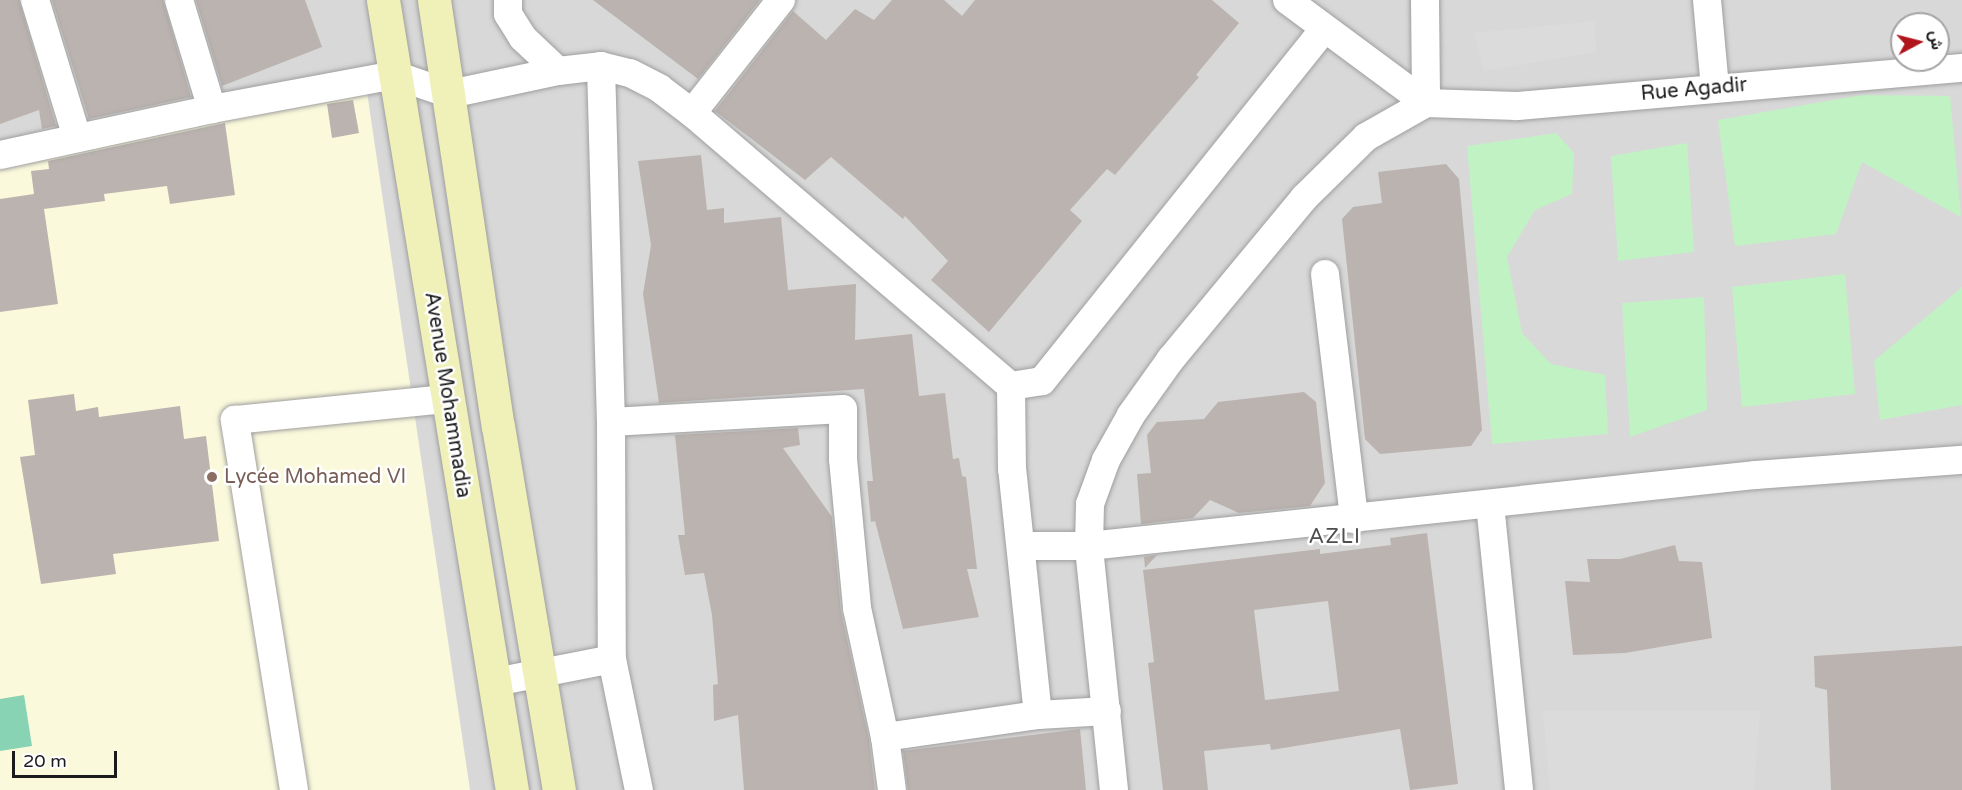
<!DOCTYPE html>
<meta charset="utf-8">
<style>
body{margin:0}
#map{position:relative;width:1962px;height:790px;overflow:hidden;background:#ebe8e1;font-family:"Varela Round",Vazirmatn,sans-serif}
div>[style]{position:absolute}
.residential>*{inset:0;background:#d9d8d8}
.education>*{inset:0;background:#fbf9db}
.park>*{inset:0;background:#c1f2c4}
.pitch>*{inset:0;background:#87d3b3}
.parking>*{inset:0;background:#dbdbdb}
.building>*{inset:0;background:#bbb3af}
.roads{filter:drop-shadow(0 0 2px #9f9f9f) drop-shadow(0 0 2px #9f9f9f)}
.street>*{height:28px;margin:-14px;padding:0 14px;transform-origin:14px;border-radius:14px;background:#fff}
.secondary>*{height:33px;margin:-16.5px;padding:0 16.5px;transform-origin:16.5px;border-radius:16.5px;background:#f0f1b9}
.dots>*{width:16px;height:16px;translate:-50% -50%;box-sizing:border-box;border:3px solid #fff;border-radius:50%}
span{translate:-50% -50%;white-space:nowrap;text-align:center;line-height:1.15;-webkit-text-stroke:5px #fff;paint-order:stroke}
.street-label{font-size:20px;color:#1b1b1b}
.education-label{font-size:20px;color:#785e54}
.left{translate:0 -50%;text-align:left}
.neighbourhood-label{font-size:21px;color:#4e4e4e;letter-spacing:1.5px}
.north{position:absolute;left:1890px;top:12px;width:60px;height:60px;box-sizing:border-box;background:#fff;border:2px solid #a4a4a4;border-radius:50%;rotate:83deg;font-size:16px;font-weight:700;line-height:24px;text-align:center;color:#1b1b1b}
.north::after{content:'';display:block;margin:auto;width:21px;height:27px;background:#b0151b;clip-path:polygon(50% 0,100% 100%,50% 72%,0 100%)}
.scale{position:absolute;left:12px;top:751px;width:105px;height:27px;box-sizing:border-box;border:3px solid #1b1b1b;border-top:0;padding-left:8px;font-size:18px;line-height:21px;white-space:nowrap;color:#1b1b1b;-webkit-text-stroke:4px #fff;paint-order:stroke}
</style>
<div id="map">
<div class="residential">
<i style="clip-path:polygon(evenodd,0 0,1962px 0,1962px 790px,0 790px,0 0,1902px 24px,1938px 24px,1938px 60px,1902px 60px,1902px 24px)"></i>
</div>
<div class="education">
<i style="clip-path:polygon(367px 92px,470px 790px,0 790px,0 164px)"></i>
</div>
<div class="park">
<i style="clip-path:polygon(1862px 95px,1950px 96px,1961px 217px,1862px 162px,1836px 234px,1735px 246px,1718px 120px)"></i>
<i style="clip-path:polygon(1556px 133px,1574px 153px,1572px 194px,1535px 210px,1507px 257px,1522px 333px,1551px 364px,1605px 375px,1608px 434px,1492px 444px,1467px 146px)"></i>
<i style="clip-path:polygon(1687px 143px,1694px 252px,1618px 261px,1611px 156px)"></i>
<i style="clip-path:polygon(1845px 274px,1855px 394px,1742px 407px,1732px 287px)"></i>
<i style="clip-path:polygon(1962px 287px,1962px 405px,1880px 420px,1874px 361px)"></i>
<i style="clip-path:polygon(1704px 297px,1707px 410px,1630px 437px,1622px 303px)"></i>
</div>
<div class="pitch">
<i style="clip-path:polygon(24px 695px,32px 746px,0 751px,0 699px)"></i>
</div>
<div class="parking">
<i style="clip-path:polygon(1595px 21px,1596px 52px,1484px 71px,1474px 33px)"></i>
<i style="clip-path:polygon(1543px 711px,1760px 711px,1754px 790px,1550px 790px)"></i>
</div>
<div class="building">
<i style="clip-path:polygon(0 0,19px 0,56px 126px,42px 129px,39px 110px,0 124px)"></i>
<i style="clip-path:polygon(52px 0,163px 0,191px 97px,89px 119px)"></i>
<i style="clip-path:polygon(196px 0,305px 0,322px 47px,222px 86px)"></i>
<i style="clip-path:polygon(593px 0,760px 0,698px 79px)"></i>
<i style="clip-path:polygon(892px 0,944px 0,962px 16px,975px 0,1212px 0,1239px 23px,1196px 75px,1199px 77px,1115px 175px,1107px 169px,1070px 210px,1082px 221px,989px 332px,931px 280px,948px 261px,905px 216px,903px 219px,831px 157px,805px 180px,715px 111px,793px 11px,826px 40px,855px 9px,874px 20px)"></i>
<i style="clip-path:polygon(353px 100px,359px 133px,332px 138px,327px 104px)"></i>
<i style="clip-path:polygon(225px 123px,235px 195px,170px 204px,167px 186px,104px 194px,105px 201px,44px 209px,58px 304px,0 312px,0 199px,34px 194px,31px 171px,49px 169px,48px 161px)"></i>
<i style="clip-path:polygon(701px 155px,707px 210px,724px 208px,724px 223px,781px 217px,788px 290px,856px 284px,855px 340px,912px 334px,919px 396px,945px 393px,953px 459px,959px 458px,962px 476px,966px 477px,977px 569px,967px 569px,979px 617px,903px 629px,875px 521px,871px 522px,867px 481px,873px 481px,864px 389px,659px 403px,643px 294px,651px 245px,638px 161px)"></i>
<i style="clip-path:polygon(1446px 164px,1459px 179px,1482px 430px,1471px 446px,1380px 454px,1365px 439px,1342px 219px,1353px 207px,1382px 203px,1378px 172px)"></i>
<i style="clip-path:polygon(1304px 392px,1316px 402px,1325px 483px,1310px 506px,1239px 513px,1210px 500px,1193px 518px,1141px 524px,1137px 474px,1151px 473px,1147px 435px,1157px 422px,1204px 419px,1218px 402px)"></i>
<i style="clip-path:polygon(74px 394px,76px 411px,98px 407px,99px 417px,180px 406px,184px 439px,206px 436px,219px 541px,113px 554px,116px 574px,41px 584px,20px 457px,35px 455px,28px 400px)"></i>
<i style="clip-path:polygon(798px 428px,800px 445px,783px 448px,832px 517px,841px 612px,869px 740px,875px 790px,744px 790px,738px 715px,714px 721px,713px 685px,718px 684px,712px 615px,704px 573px,685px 575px,678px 535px,685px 535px,675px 435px)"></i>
<i style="clip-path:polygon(evenodd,1427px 533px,1458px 784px,1410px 790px,1400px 729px,1271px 750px,1270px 744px,1204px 751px,1208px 790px,1163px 790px,1148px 663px,1154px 662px,1143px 570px,1320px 549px,1320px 554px,1391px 545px,1390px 538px,1427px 533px,1328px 601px,1339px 691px,1265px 700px,1254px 610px,1328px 601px)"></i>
<i style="clip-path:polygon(1675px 545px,1679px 561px,1702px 562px,1712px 638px,1625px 653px,1573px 655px,1565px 581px,1590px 582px,1587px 559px,1620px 559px)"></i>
<i style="clip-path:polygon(1157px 555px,1145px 568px,1144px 557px)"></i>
<i style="clip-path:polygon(1962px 646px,1962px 790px,1831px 790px,1827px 690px,1815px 687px,1814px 656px)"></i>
<i style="clip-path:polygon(1080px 729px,1086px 790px,908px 790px,903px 751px)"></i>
</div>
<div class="roads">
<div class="street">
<i style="left:35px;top:0;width:143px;rotate:73deg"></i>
<i style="left:179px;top:0;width:114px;rotate:73.2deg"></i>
<i style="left:508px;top:0;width:14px;rotate:90deg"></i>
<i style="left:508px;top:14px;width:28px;rotate:58deg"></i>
<i style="left:523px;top:38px;width:48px;rotate:43.3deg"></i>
<i style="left:1287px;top:0;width:173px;rotate:36.5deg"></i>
<i style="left:1425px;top:0;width:103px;rotate:89.4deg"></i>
<i style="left:1707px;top:0;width:88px;rotate:84.8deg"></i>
<i style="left:601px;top:66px;width:356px;rotate:88.4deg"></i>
<i style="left:611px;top:422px;width:237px;rotate:89.8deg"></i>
<i style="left:612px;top:659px;width:134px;rotate:78.4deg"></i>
<i style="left:692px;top:113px;width:144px;rotate:-51.8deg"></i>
<i style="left:0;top:155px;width:217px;rotate:-12.2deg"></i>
<i style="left:212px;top:109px;width:186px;rotate:-10.5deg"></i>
<i style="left:395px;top:75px;width:58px;rotate:19.1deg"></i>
<i style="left:450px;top:94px;width:110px;rotate:-12deg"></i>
<i style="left:558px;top:71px;width:43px;rotate:-6.6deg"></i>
<i style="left:601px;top:66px;width:30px;rotate:14deg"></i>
<i style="left:630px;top:73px;width:33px;rotate:27deg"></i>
<i style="left:659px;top:88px;width:41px;rotate:37.1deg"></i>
<i style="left:692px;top:113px;width:420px;rotate:40.6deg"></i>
<i style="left:1325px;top:274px;width:247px;rotate:83.2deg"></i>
<i style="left:611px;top:422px;width:232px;rotate:-3.2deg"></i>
<i style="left:843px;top:409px;width:50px;rotate:90deg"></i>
<i style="left:843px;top:459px;width:150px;rotate:84.6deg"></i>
<i style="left:857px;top:608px;width:132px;rotate:77.8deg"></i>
<i style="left:885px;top:737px;width:53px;rotate:82.5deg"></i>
<i style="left:1490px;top:504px;width:287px;rotate:84.2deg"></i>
<i style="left:1023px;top:546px;width:66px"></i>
<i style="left:1089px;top:546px;width:671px;rotate:-6.08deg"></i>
<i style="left:1756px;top:475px;width:207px;rotate:-4.2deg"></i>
<i style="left:495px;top:682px;width:119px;rotate:-11.1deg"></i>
<i style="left:1038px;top:715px;width:247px;rotate:-96deg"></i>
<i style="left:1012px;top:469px;width:83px;rotate:-90.7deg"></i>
<i style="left:1011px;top:386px;width:31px;rotate:-9deg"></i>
<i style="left:1042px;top:381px;width:450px;rotate:-51.3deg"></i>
<i style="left:885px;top:737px;width:155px;rotate:-8.2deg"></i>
<i style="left:1038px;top:715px;width:69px;rotate:-3.3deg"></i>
<i style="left:294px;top:790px;width:375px;rotate:-99.1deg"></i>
<i style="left:235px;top:420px;width:213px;rotate:-5.7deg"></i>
<i style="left:1114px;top:790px;width:245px;rotate:-95.9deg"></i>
<i style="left:1089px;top:546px;width:42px;rotate:-88.6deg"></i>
<i style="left:1090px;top:504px;width:47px;rotate:-70deg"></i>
<i style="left:1106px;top:460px;width:51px;rotate:-60.9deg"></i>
<i style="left:1131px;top:415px;width:69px;rotate:-54.5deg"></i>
<i style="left:1171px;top:359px;width:209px;rotate:-50.4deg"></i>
<i style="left:1304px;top:198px;width:87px;rotate:-44.5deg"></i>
<i style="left:1366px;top:137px;width:69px;rotate:-29.5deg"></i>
<i style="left:1426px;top:103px;width:91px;rotate:1.9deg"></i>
<i style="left:1517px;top:106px;width:447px;rotate:-4.9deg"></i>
</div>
<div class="secondary">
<i style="left:383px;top:0;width:800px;rotate:80.73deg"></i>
<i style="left:434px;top:0;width:431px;rotate:81.5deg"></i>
<i style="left:498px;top:426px;width:369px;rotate:80.5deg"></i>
</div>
</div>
<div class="dots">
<i style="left:212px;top:477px;background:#8d6e63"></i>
</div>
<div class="street-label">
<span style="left:1694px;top:90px;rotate:-5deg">Rue Agadir</span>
<span style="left:447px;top:395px;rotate:81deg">Avenue Mohammadia</span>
</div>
<div class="education-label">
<span class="left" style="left:224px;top:477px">Lycée Mohamed VI</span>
</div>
<div class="neighbourhood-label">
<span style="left:1335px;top:537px">AZLI</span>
</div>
<div class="north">ش</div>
<div class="scale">20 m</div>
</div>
